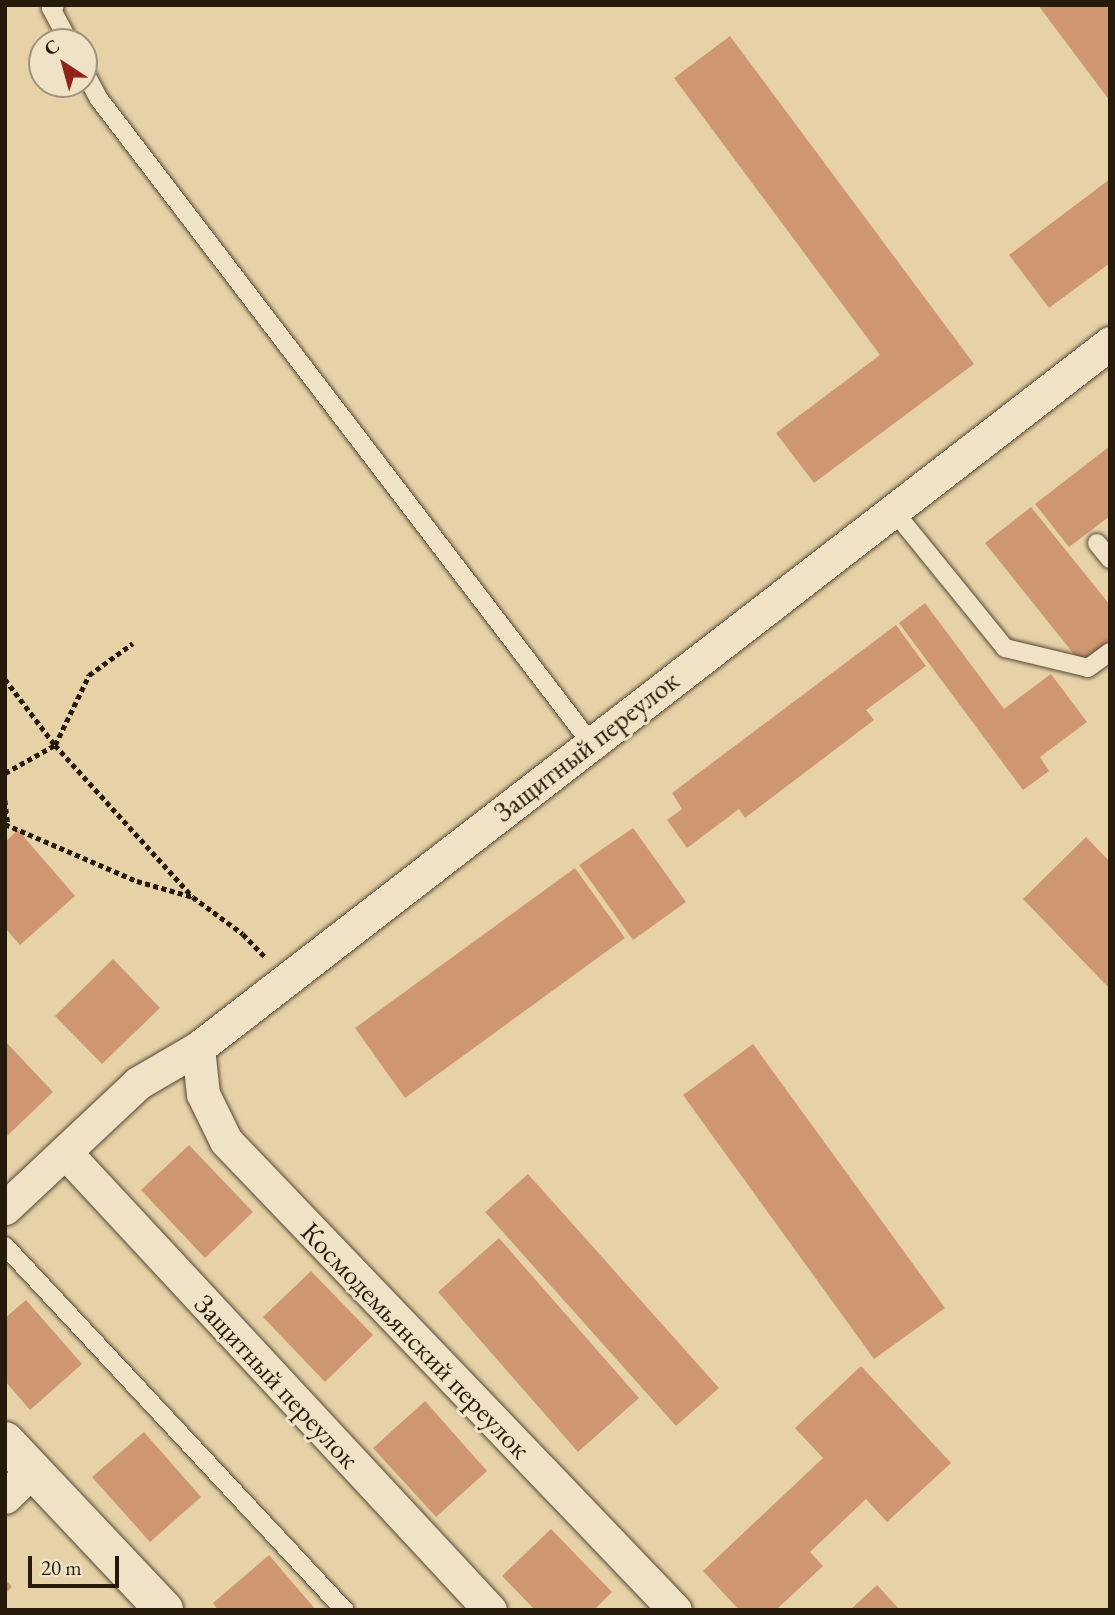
<!DOCTYPE html>
<meta charset="utf-8">
<style>
body{margin:0}
#map{position:relative;width:1115px;height:1615px;overflow:hidden;background:#e7d2a8;font-family:"EB Garamond",serif}
div>[style]{position:absolute}
.building>*{inset:0;background:#cf9771}
.path>*{height:4.5px;margin-top:-2.25px;transform-origin:0;background:repeating-linear-gradient(90deg,#261a0a 0 5px,transparent 0 8.5px)}
.roads{filter:drop-shadow(0 0 2px #564832) drop-shadow(0 0 2px #564832)}
.lane>*{height:18px;margin:-9px;padding:0 9px;transform-origin:9px;border-radius:9px;background:#efe2c6}
.street>*{height:33px;margin:-16.5px;padding:0 16.5px;transform-origin:16.5px;border-radius:16.5px;background:#efe2c6}
.secondary>*{height:38px;margin:-19px;padding:0 19px;transform-origin:19px;border-radius:19px;background:#efe2c6}
span{translate:-50% -50%;white-space:nowrap;text-align:center;line-height:1.15;-webkit-text-stroke:6px #efe2c6;paint-order:stroke}
.street-label{font-size:28px;color:#261a0a}
.frame{position:absolute;inset:0;border:7px solid #261a0a;pointer-events:none}
.north{position:absolute;left:28px;top:28px;width:70px;height:70px;box-sizing:border-box;background:#efe2c6;border:2px solid #9f927b;border-radius:50%;rotate:324deg;font-size:19px;font-weight:700;line-height:28px;text-align:center;color:#261a0a}
.north::after{content:'';display:block;margin:auto;width:24px;height:32px;background:#8f2418;clip-path:polygon(50% 0,100% 100%,50% 72%,0 100%)}
.scale{position:absolute;left:28px;top:1556px;width:91px;height:32px;box-sizing:border-box;border:4px solid #261a0a;border-top:0;padding-left:9px;font-size:21px;line-height:24px;white-space:nowrap;color:#261a0a;-webkit-text-stroke:5px #efe2c6;paint-order:stroke}
</style>
<div id="map">
<div class="building">
<i style="clip-path:polygon(1038px 5px,1110px 5px,1110px 101px)"></i>
<i style="clip-path:polygon(730px 36px,974px 364px,814px 483px,776px 433px,880px 355px,674px 78px)"></i>
<i style="clip-path:polygon(1110px 179px,1110px 263px,1049px 308px,1009px 255px)"></i>
<i style="clip-path:polygon(1110px 446px,1110px 516px,1069px 547px,1035px 504px)"></i>
<i style="clip-path:polygon(1031px 507px,1110px 605px,1110px 640px,1081px 663px,985px 543px)"></i>
<i style="clip-path:polygon(925px 603px,1004px 709px,1051px 674px,1087px 722px,1040px 757px,1049px 771px,1023px 790px,899px 623px)"></i>
<i style="clip-path:polygon(896px 625px,926px 666px,866px 710px,874px 720px,745px 818px,739px 809px,687px 848px,667px 820px,682px 809px,672px 793px)"></i>
<i style="clip-path:polygon(633px 828px,686px 902px,633px 940px,579px 865px)"></i>
<i style="clip-path:polygon(18px 830px,75px 896px,20px 945px,5px 928px,5px 842px)"></i>
<i style="clip-path:polygon(1086px 837px,1110px 862px,1110px 989px,1023px 899px)"></i>
<i style="clip-path:polygon(575px 868px,625px 938px,405px 1098px,355px 1028px)"></i>
<i style="clip-path:polygon(113px 959px,160px 1008px,102px 1064px,55px 1016px)"></i>
<i style="clip-path:polygon(5px 1041px,53px 1092px,5px 1138px)"></i>
<i style="clip-path:polygon(753px 1044px,945px 1308px,874px 1359px,683px 1095px)"></i>
<i style="clip-path:polygon(189px 1145px,253px 1212px,205px 1258px,141px 1190px)"></i>
<i style="clip-path:polygon(528px 1174px,719px 1388px,676px 1426px,485px 1212px)"></i>
<i style="clip-path:polygon(499px 1238px,639px 1398px,578px 1452px,438px 1292px)"></i>
<i style="clip-path:polygon(311px 1271px,373px 1335px,325px 1382px,263px 1317px)"></i>
<i style="clip-path:polygon(26px 1300px,82px 1364px,30px 1410px,5px 1381px,5px 1318px)"></i>
<i style="clip-path:polygon(861px 1366px,951px 1463px,887px 1522px,866px 1499px,810px 1552px,823px 1566px,776px 1610px,739px 1610px,703px 1571px,823px 1458px,795px 1428px)"></i>
<i style="clip-path:polygon(425px 1401px,487px 1471px,436px 1517px,373px 1448px)"></i>
<i style="clip-path:polygon(144px 1432px,201px 1497px,150px 1542px,92px 1477px)"></i>
<i style="clip-path:polygon(551px 1529px,612px 1592px,594px 1610px,535px 1610px,502px 1576px)"></i>
<i style="clip-path:polygon(269px 1555px,316px 1610px,218px 1610px,213px 1603px)"></i>
<i style="clip-path:polygon(5px 1579px,12px 1587px,5px 1594px)"></i>
<i style="clip-path:polygon(877px 1585px,900px 1610px,850px 1610px)"></i>
</div>
<div class="path">
<i style="left:5px;top:679px;width:83px;rotate:52.9deg"></i>
<i style="left:55px;top:745px;width:205px;rotate:47.8deg"></i>
<i style="left:193px;top:897px;width:62px;rotate:36.5deg"></i>
<i style="left:243px;top:934px;width:33px;rotate:46deg"></i>
<i style="left:5px;top:773px;width:57px;rotate:-29.2deg"></i>
<i style="left:55px;top:745px;width:78px;rotate:-64.1deg"></i>
<i style="left:89px;top:675px;width:54px;rotate:-36deg"></i>
<i style="left:5px;top:800px;width:24px;rotate:83deg"></i>
<i style="left:5px;top:824px;width:144px;rotate:23.4deg"></i>
<i style="left:137px;top:881px;width:58px;rotate:15.9deg"></i>
</div>
<div class="roads">
<div class="lane">
<i style="left:55px;top:5px;width:5px;rotate:143deg"></i>
<i style="left:51px;top:8px;width:38px;rotate:62deg"></i>
<i style="left:84px;top:71px;width:32px;rotate:62deg"></i>
<i style="left:99px;top:99px;width:809px;rotate:52.63deg"></i>
<i style="left:893px;top:510px;width:178px;rotate:50.9deg"></i>
<i style="left:1005px;top:648px;width:85px;rotate:13.5deg"></i>
<i style="left:1088px;top:668px;width:27px;rotate:-36deg"></i>
<i style="left:1097px;top:543px;width:21px;rotate:51deg"></i>
<i style="left:5px;top:1246px;width:498px;rotate:47deg"></i>
</div>
<div class="street">
<i style="left:198px;top:1048px;width:46px;rotate:83.8deg"></i>
<i style="left:203px;top:1094px;width:52px;rotate:63.9deg"></i>
<i style="left:226px;top:1141px;width:649px;rotate:46.25deg"></i>
<i style="left:65px;top:1152px;width:625px;rotate:47.14deg"></i>
<i style="left:5px;top:1208px;width:183px;rotate:-43.2deg"></i>
<i style="left:138px;top:1083px;width:69px;rotate:-30.3deg"></i>
<i style="left:198px;top:1048px;width:1153px;rotate:-37.7deg"></i>
<i style="left:5px;top:1497px;width:39px;rotate:-44deg"></i>
</div>
<div class="secondary">
<i style="left:5px;top:1441px;width:232px;rotate:46.7deg"></i>
</div>
</div>
<div class="street-label">
<span style="left:586px;top:746px;rotate:-38deg">Защитный переулок</span>
<span style="left:416px;top:1340px;rotate:46deg">Космодемьянский переулок</span>
<span style="left:277px;top:1381px;rotate:47deg">Защитный переулок</span>
</div>
<div class="frame"></div>
<div class="north">С</div>
<div class="scale">20 m</div>
</div>
